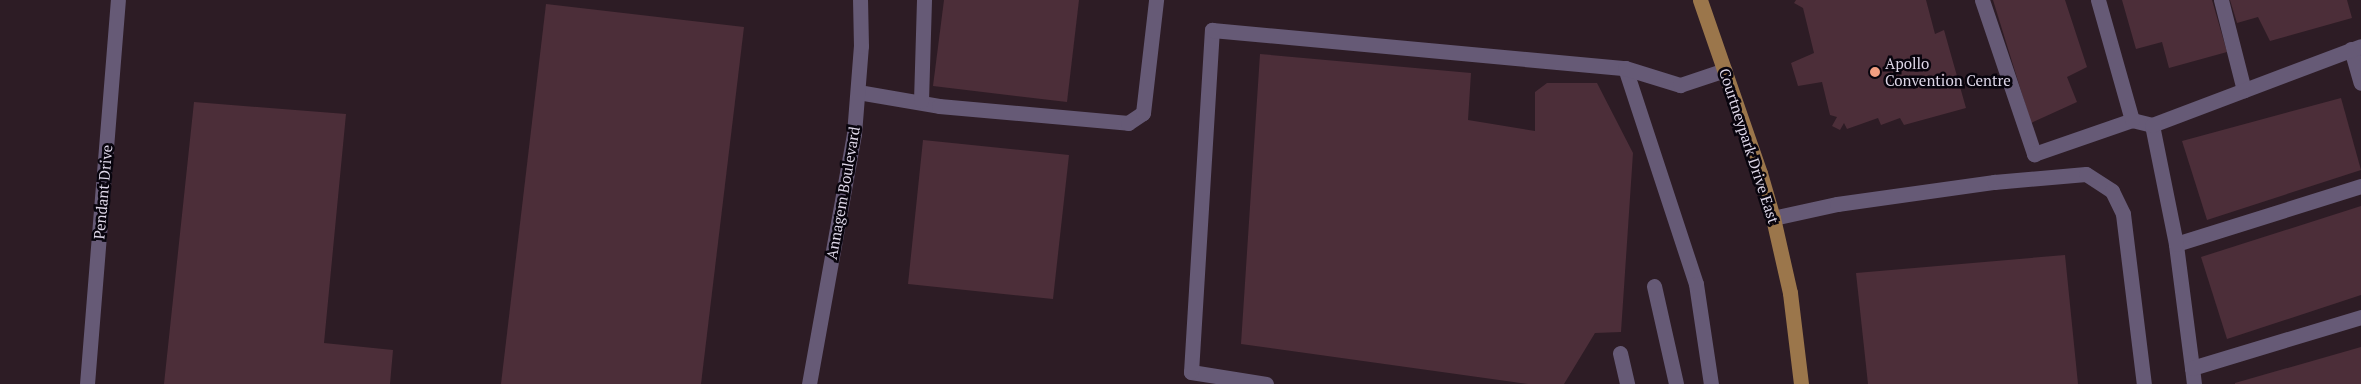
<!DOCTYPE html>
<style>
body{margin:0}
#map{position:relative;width:2361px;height:384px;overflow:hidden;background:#20152d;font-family:"PT Serif",serif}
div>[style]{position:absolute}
.industrial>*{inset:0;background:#2d1c25}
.building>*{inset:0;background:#4c2e39}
.minor>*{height:15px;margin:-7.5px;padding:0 7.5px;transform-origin:7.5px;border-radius:7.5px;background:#665a76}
.major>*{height:15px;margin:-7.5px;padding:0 7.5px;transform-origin:7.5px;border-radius:7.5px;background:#9b764b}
.dots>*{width:14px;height:14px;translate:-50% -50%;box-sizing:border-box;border:2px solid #08040d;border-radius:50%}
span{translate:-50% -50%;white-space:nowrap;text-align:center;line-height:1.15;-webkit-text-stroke:5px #08040d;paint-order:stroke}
.poi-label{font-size:15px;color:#ded7e8}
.left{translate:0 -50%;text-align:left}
.street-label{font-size:15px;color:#ded7e8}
</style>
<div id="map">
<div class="industrial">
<i style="clip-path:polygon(0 0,2361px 0,2361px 384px,0 384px)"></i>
</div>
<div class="building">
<i style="clip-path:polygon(944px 0,1079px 0,1067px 102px,933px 86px)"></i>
<i style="clip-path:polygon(1796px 0,1926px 0,1935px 34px,1944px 30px,1966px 108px,1904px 125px,1900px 118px,1881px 125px,1878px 118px,1847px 129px,1844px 123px,1840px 130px,1832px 126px,1837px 117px,1830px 115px,1822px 82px,1798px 86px,1791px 63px,1814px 53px,1803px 8px,1794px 3px)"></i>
<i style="clip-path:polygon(1993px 0,2065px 0,2087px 67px,2067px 77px,2077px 102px,2031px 123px)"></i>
<i style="clip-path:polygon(2122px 0,2212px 0,2227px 52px,2169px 68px,2162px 42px,2136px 49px)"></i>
<i style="clip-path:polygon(2230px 0,2347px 0,2352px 18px,2270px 41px,2258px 17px,2237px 23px)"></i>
<i style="clip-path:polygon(546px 4px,744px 27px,701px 384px,501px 384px)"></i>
<i style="clip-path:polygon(1260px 54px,1471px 73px,1468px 120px,1535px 131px,1535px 92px,1547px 83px,1597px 83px,1633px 153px,1621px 332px,1595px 333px,1564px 384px,1528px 384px,1241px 344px)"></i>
<i style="clip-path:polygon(2341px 98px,2361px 170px,2207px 220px,2182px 141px)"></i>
<i style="clip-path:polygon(194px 102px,346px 114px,324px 343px,393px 350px,390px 384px,164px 384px)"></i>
<i style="clip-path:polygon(923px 140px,1069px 155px,1053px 299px,908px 284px)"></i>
<i style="clip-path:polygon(2361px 206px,2361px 295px,2227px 339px,2201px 257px)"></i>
<i style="clip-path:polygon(2065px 255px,2078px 384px,1868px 384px,1856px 273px)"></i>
<i style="clip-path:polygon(2361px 347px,2361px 384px,2235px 384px,2235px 383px)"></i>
</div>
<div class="minor">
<i style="left:1982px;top:0;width:163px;rotate:71.3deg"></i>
<i style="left:2034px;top:154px;width:104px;rotate:-19.1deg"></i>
<i style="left:2132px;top:120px;width:21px;rotate:14deg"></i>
<i style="left:2098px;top:0;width:125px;rotate:74.2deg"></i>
<i style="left:2221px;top:0;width:93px;rotate:75.7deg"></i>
<i style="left:2351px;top:49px;width:35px;rotate:74deg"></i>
<i style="left:1625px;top:68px;width:227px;rotate:71.8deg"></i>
<i style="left:1696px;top:284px;width:101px;rotate:81.5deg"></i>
<i style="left:858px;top:92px;width:82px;rotate:9.8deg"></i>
<i style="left:939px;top:106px;width:190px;rotate:5.1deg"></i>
<i style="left:1128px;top:123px;width:18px;rotate:-34deg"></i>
<i style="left:1143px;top:113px;width:114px;rotate:-83.4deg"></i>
<i style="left:921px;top:101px;width:101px;rotate:-88.3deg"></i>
<i style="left:1773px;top:218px;width:66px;rotate:-12.3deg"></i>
<i style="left:1837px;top:204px;width:159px;rotate:-8deg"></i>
<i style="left:1994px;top:182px;width:92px;rotate:-5deg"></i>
<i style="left:2086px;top:174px;width:31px;rotate:33deg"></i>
<i style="left:2112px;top:191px;width:25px;rotate:64deg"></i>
<i style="left:2123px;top:214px;width:171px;rotate:83deg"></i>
<i style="left:2176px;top:244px;width:194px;rotate:-17.4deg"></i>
<i style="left:1654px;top:286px;width:100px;rotate:77.3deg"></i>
<i style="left:1620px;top:353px;width:32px;rotate:77deg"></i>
<i style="left:2192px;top:368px;width:125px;rotate:-97.4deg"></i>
<i style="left:2176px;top:244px;width:121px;rotate:-101.4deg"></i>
<i style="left:2152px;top:125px;width:223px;rotate:-20.7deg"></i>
<i style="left:87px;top:384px;width:385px;rotate:-85.4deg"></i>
<i style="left:809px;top:384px;width:254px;rotate:-79.8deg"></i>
<i style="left:854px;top:134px;width:88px;rotate:-85.5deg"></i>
<i style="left:861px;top:46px;width:46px;rotate:-91.2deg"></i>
<i style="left:1266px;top:384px;width:76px;rotate:-170.9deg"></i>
<i style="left:1191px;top:372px;width:343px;rotate:-86.5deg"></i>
<i style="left:1212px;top:30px;width:415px;rotate:5.3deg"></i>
<i style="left:1625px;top:68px;width:58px;rotate:17.2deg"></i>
<i style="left:1680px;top:85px;width:47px;rotate:-18.4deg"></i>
<i style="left:2194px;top:384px;width:16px;rotate:-97deg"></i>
<i style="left:2192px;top:368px;width:177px;rotate:-16.8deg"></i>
</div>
<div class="major">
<i style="left:1700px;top:0;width:183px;rotate:70.9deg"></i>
<i style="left:1760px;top:173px;width:47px;rotate:73.9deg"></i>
<i style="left:1773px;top:218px;width:77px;rotate:77.2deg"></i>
<i style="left:1790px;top:293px;width:92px;rotate:83.1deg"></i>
</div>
<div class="dots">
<i style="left:1875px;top:72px;background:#f39f82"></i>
</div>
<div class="poi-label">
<span class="left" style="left:1885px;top:72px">Apollo<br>Convention Centre</span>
</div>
<div class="street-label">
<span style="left:1749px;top:146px;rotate:72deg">Courtneypark Drive East</span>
<span style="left:103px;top:192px;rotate:-85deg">Pendant Drive</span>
<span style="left:843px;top:193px;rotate:-80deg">Annagem Boulevard</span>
</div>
</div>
